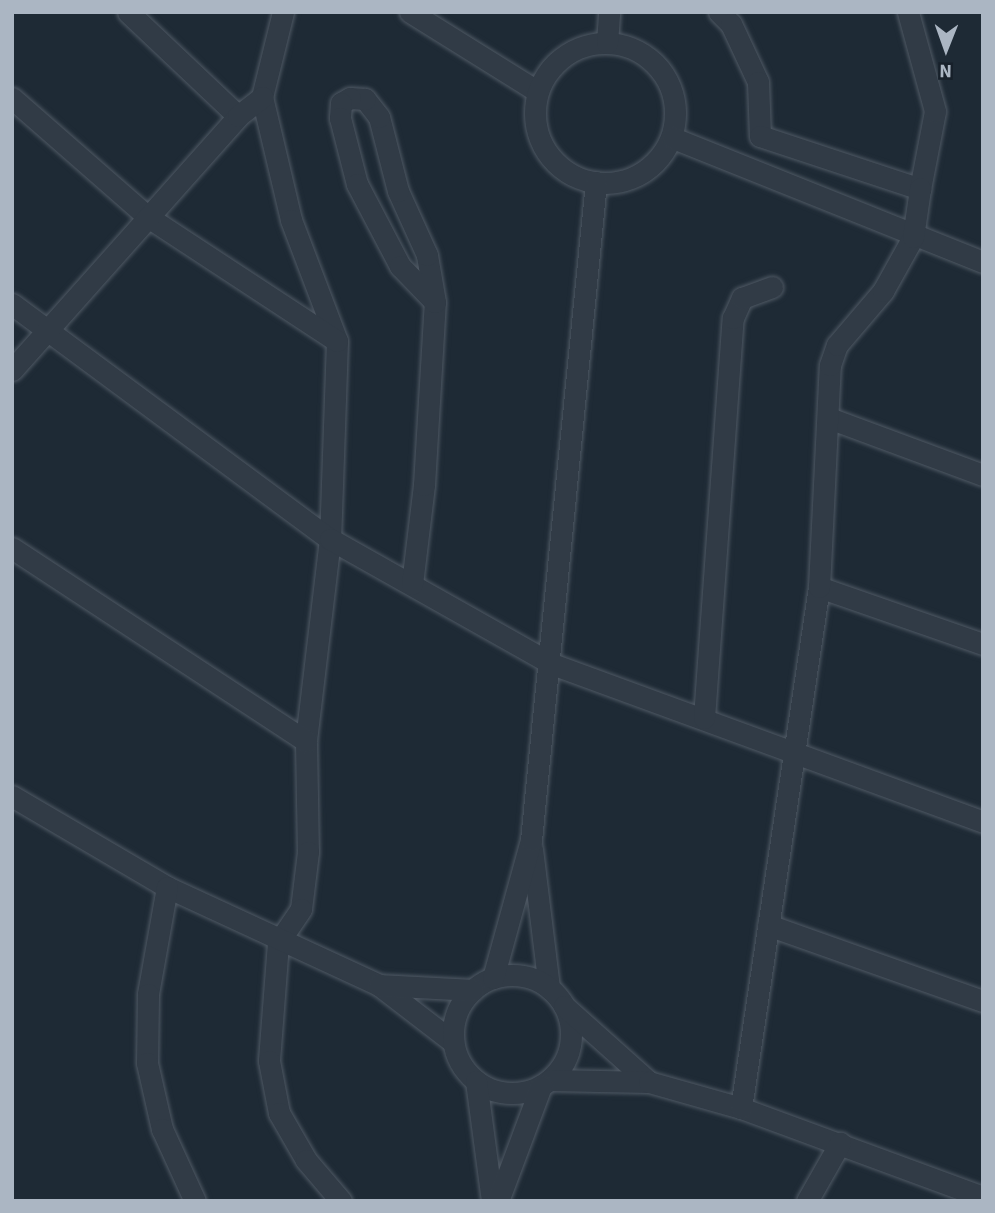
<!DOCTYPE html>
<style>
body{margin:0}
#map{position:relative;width:995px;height:1213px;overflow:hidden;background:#1e2a35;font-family:"Source Sans 3",sans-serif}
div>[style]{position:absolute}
.roads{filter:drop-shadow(0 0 2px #4f5964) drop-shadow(0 0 2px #4f5964)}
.minor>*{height:21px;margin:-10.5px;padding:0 10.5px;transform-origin:10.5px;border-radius:10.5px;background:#313b46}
.minor>.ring{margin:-10.5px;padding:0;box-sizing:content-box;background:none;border:21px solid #313b46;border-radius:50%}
span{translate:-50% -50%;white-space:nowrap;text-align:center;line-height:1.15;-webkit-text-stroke:5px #17202a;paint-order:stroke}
.frame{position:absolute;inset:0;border:14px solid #abb6c3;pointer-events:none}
.north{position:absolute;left:911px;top:14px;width:70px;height:70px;-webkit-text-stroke:5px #17202a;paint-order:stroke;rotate:181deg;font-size:19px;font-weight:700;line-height:28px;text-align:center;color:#abb6c3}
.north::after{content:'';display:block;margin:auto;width:24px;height:32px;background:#abb6c3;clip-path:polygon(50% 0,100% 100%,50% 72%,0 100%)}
</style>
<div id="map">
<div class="roads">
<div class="minor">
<i style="left:128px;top:12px;width:151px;rotate:43.4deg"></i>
<i style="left:283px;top:12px;width:88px;rotate:103.9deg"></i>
<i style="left:262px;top:97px;width:126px;rotate:76.7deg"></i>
<i style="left:291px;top:220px;width:129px;rotate:69.2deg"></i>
<i style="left:337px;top:341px;width:198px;rotate:92deg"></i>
<i style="left:330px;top:539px;width:203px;rotate:96.8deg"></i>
<i style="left:306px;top:741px;width:111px;rotate:89deg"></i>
<i style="left:308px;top:852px;width:57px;rotate:97deg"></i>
<i style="left:301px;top:909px;width:41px;rotate:124.1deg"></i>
<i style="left:278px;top:943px;width:118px;rotate:94.4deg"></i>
<i style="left:269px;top:1061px;width:53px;rotate:79.1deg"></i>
<i style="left:279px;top:1113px;width:54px;rotate:60.1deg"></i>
<i style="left:306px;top:1160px;width:54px;rotate:49.5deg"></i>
<i style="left:410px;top:12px;width:150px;rotate:31.9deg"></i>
<i style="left:719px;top:12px;width:17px;rotate:45deg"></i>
<i style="left:731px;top:24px;width:64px;rotate:65deg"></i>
<i style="left:758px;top:82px;width:54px;rotate:87.9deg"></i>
<i style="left:760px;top:136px;width:169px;rotate:18.3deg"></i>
<i style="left:920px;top:189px;width:79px;rotate:-79.1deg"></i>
<i style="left:935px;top:111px;width:103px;rotate:-105.3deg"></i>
<i class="ring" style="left:535px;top:43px;width:119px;height:119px"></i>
<i style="left:607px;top:43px;width:31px;rotate:-86deg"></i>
<i style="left:12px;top:98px;width:181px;rotate:41.2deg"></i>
<i style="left:148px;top:217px;width:226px;rotate:33.3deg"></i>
<i style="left:673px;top:138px;width:334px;rotate:21.8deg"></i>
<i style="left:12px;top:304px;width:395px;rotate:36.5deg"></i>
<i style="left:330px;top:539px;width:255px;rotate:29.4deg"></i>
<i style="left:552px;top:664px;width:459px;rotate:20.1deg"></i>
<i style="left:12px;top:370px;width:340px;rotate:-48.3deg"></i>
<i style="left:238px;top:116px;width:31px;rotate:-38deg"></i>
<i style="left:829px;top:418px;width:164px;rotate:20.3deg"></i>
<i style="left:12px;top:548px;width:352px;rotate:33.3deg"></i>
<i style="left:412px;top:584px;width:100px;rotate:-83.1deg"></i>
<i style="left:424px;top:485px;width:183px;rotate:-86.6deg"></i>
<i style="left:435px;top:302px;width:48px;rotate:-99.7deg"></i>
<i style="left:427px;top:255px;width:70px;rotate:-114.4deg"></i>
<i style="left:398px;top:191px;width:76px;rotate:-104.4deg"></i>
<i style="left:379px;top:117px;width:23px;rotate:-128deg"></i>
<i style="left:365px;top:99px;width:15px;rotate:-176deg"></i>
<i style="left:350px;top:98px;width:10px;rotate:151deg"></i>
<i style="left:341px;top:103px;width:15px;rotate:94deg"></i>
<i style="left:340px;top:118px;width:68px;rotate:75.6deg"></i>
<i style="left:357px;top:184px;width:93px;rotate:62.3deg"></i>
<i style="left:400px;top:266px;width:50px;rotate:45.8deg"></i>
<i style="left:819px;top:587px;width:174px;rotate:19.2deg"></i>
<i style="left:704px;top:718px;width:401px;rotate:-85.9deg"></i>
<i style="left:733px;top:318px;width:22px;rotate:-66deg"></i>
<i style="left:742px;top:298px;width:32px;rotate:-20deg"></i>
<i style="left:12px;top:796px;width:180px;rotate:30.4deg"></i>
<i style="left:167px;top:887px;width:234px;rotate:24.8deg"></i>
<i style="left:379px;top:985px;width:93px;rotate:37.6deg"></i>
<i style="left:532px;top:849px;width:140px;rotate:83deg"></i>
<i style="left:167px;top:887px;width:109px;rotate:100.1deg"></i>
<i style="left:148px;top:994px;width:69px;rotate:90.8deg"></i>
<i style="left:147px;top:1063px;width:68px;rotate:77.2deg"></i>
<i style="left:162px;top:1129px;width:79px;rotate:65.4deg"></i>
<i style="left:768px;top:925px;width:228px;rotate:19.5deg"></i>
<i class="ring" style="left:453px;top:975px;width:97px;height:97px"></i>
<i style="left:493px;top:978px;width:143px;rotate:-74.6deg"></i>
<i style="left:531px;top:840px;width:661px;rotate:-84.36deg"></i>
<i style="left:379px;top:985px;width:94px;rotate:3deg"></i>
<i style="left:564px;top:1006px;width:114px;rotate:41.8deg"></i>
<i style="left:550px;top:1080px;width:99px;rotate:1.2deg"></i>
<i style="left:649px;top:1082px;width:96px;rotate:15.8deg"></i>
<i style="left:741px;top:1108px;width:258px;rotate:20.2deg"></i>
<i style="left:476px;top:1081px;width:121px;rotate:82.4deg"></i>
<i style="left:741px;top:1108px;width:527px;rotate:-81.49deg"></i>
<i style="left:819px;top:587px;width:222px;rotate:-87.2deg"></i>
<i style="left:830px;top:365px;width:21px;rotate:-71deg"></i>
<i style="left:837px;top:345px;width:71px;rotate:-49.6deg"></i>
<i style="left:883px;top:291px;width:62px;rotate:-60.9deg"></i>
<i style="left:913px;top:237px;width:49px;rotate:-81.7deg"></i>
<i style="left:498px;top:1201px;width:123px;rotate:-69.5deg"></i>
<i style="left:807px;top:1201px;width:67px;rotate:-60.4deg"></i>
</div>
</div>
<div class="frame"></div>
<div class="north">N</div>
</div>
